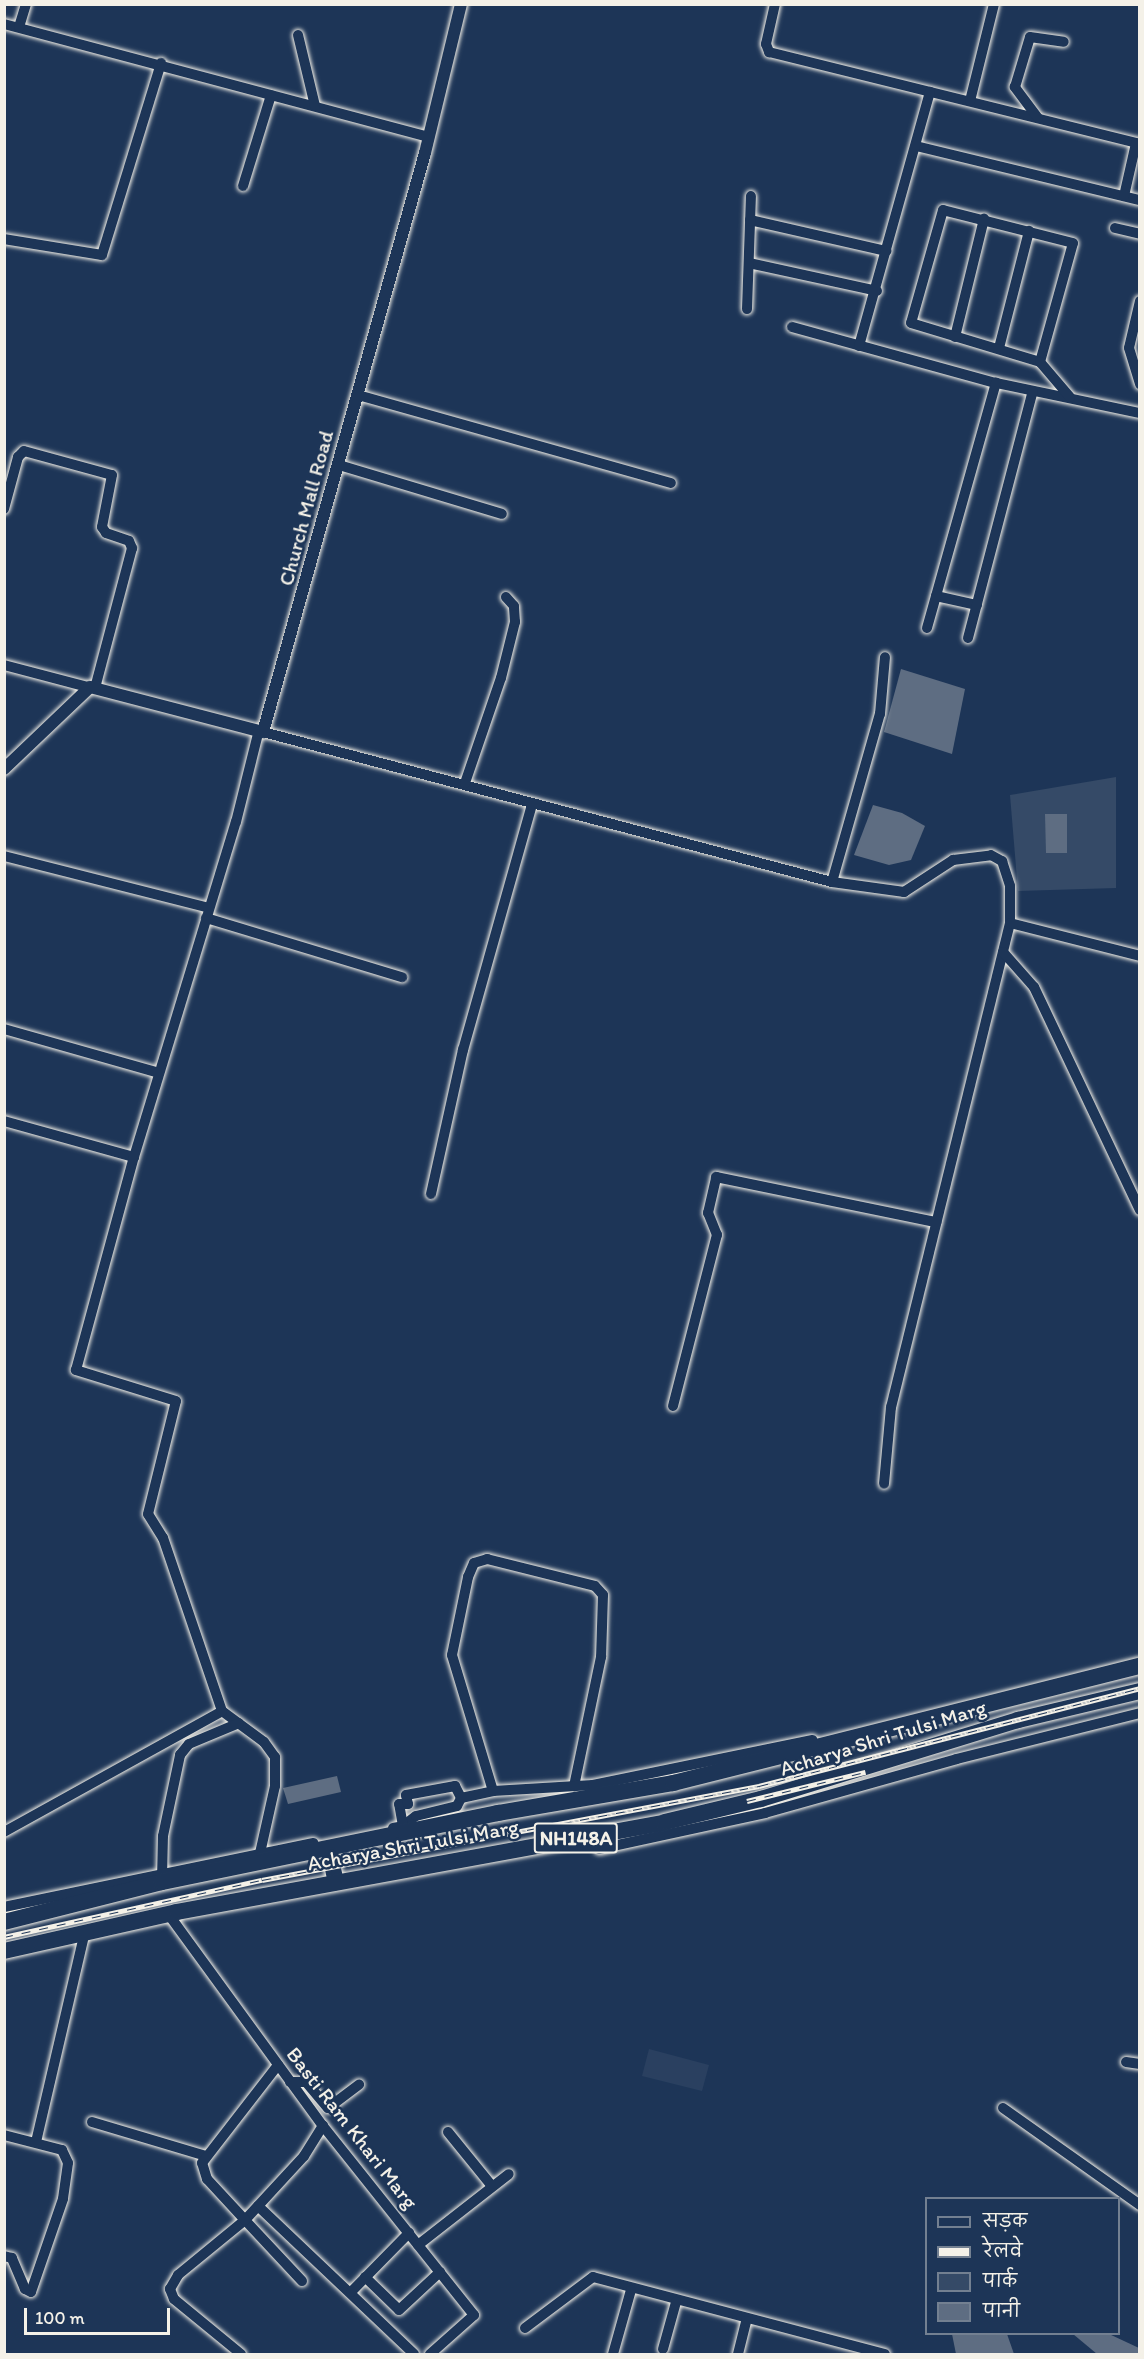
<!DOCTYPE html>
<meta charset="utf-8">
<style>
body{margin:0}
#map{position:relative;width:1144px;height:2359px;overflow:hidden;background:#1d3557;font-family:Itim,"Playpen Sans Deva",sans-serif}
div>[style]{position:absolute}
.built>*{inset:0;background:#2a4060}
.green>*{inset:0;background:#354a67}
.water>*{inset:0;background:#5e6d82}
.roads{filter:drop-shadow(0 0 2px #f4f1e8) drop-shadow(0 0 2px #f4f1e8)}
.minor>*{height:10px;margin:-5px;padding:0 5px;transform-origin:5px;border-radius:5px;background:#1d3557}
.tertiary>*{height:12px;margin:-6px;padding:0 6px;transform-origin:6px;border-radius:6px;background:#1d3557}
.trunk>*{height:16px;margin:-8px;padding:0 8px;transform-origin:8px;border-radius:8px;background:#1d3557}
.rail>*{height:5px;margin-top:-2.5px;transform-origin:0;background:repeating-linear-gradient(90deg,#1d3557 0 9px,#f4f1e8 0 18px);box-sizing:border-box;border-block:2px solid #f4f1e8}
span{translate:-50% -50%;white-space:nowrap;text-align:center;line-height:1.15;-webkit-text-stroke:5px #1d3557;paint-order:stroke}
.shield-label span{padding:2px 4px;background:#1d3557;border:2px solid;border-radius:4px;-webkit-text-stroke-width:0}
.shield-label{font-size:20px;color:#f4f1e8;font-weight:700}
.street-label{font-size:21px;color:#f4f1e8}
.frame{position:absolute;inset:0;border:6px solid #f4f1e8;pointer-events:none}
.legend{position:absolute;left:925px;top:2197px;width:195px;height:138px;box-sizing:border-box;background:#1d3557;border:2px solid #738091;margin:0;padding:8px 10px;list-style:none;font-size:18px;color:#f4f1e8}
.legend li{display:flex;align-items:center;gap:12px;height:30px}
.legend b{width:30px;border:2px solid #738091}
.scale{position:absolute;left:24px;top:2308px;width:146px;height:27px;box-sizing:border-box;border:3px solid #f4f1e8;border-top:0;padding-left:8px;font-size:18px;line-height:21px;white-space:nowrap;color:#f4f1e8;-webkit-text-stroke:4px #1d3557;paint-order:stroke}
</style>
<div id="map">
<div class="built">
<i style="clip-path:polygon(649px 2049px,709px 2065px,702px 2091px,642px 2076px)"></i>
</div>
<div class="green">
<i style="clip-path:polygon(1116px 777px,1116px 888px,1018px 891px,1010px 795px)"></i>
</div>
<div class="water">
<i style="clip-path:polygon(901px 669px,965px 689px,952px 754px,884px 732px)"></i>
<i style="clip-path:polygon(873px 805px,902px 813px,925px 826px,911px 860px,889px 865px,854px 855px)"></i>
<i style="clip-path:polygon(1045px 814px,1067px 814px,1067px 853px,1046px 853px)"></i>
<i style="clip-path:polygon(337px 1776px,341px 1792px,288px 1804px,283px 1788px)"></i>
<i style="clip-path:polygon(952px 2334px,1007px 2334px,1014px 2354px,956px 2354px)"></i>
<i style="clip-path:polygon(1073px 2334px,1109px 2334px,1139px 2348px,1139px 2354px,1097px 2354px)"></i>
</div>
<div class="roads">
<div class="minor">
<i style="left:775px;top:4px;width:41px;rotate:102.7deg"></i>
<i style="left:766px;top:44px;width:9px;rotate:69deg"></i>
<i style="left:769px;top:52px;width:382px;rotate:13.9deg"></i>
<i style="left:4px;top:24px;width:439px;rotate:14.9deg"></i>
<i style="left:19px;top:27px;width:24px;rotate:-73deg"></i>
<i style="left:298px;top:35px;width:73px;rotate:76.5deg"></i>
<i style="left:970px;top:101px;width:100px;rotate:-76.1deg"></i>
<i style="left:1038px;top:118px;width:39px;rotate:-127deg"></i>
<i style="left:1015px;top:87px;width:52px;rotate:-73.3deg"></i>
<i style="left:1030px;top:37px;width:34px;rotate:8deg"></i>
<i style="left:916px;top:146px;width:230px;rotate:13.6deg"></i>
<i style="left:243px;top:186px;width:95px;rotate:-72.9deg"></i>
<i style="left:1124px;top:196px;width:54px;rotate:-77.2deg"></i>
<i style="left:750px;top:220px;width:140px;rotate:12.8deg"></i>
<i style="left:1115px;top:228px;width:26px;rotate:13deg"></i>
<i style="left:4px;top:239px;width:99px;rotate:9.3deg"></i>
<i style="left:102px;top:255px;width:201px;rotate:-72.9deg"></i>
<i style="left:749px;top:263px;width:131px;rotate:12.3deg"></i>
<i style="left:1140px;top:301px;width:48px;rotate:103.2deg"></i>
<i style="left:1129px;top:348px;width:38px;rotate:73deg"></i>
<i style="left:747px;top:309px;width:113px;rotate:-88deg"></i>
<i style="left:792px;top:327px;width:212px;rotate:15.4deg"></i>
<i style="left:996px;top:383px;width:147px;rotate:11.8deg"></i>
<i style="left:955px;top:337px;width:122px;rotate:-76.2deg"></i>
<i style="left:859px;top:346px;width:264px;rotate:-74.4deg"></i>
<i style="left:999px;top:348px;width:121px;rotate:-75.6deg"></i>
<i style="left:1040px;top:362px;width:123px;rotate:-74.5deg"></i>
<i style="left:1073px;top:243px;width:134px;rotate:-165.8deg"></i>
<i style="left:943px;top:210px;width:117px;rotate:105.8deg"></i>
<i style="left:911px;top:323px;width:135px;rotate:16.8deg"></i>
<i style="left:1040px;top:362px;width:46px;rotate:49.4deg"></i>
<i style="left:358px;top:395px;width:325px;rotate:15.7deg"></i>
<i style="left:339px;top:465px;width:170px;rotate:16.7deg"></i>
<i style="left:4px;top:509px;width:54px;rotate:-74.9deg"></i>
<i style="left:18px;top:457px;width:8px;rotate:-45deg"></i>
<i style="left:24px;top:451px;width:91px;rotate:15.3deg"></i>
<i style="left:112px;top:475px;width:53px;rotate:100.9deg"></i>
<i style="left:102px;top:527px;width:7px;rotate:56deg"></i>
<i style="left:106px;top:533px;width:24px;rotate:19deg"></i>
<i style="left:129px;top:541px;width:8px;rotate:67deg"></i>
<i style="left:132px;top:548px;width:145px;rotate:104.8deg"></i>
<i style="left:936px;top:596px;width:42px;rotate:12.4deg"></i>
<i style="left:927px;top:628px;width:255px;rotate:-74.3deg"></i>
<i style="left:968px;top:638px;width:255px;rotate:-75.3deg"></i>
<i style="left:4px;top:665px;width:87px;rotate:14.7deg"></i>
<i style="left:263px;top:732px;width:588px;rotate:14.77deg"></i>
<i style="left:832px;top:882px;width:73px;rotate:7.9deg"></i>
<i style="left:904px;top:892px;width:59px;rotate:-33.1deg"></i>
<i style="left:953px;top:860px;width:38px;rotate:-7deg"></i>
<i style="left:991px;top:855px;width:13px;rotate:29deg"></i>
<i style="left:1002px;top:861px;width:26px;rotate:72deg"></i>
<i style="left:1010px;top:886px;width:37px;rotate:90deg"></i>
<i style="left:1010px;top:923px;width:498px;rotate:103.8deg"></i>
<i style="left:891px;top:1407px;width:77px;rotate:95.2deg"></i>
<i style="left:465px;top:783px;width:111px;rotate:-71.1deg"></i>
<i style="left:501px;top:678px;width:58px;rotate:-76deg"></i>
<i style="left:515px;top:622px;width:16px;rotate:-94deg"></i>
<i style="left:514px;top:606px;width:12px;rotate:-132deg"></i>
<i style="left:4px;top:856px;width:211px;rotate:14.2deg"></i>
<i style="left:832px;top:882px;width:175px;rotate:-74.1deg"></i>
<i style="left:880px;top:714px;width:57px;rotate:-85deg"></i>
<i style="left:206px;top:918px;width:205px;rotate:16.8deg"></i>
<i style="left:1010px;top:923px;width:134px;rotate:14.2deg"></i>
<i style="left:1003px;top:952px;width:47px;rotate:48.5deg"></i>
<i style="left:1034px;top:987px;width:247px;rotate:64.6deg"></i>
<i style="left:4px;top:1029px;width:161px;rotate:15.8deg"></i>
<i style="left:4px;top:1121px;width:135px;rotate:15.5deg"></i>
<i style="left:431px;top:1194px;width:148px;rotate:-77.5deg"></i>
<i style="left:463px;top:1050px;width:255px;rotate:-74.3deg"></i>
<i style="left:673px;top:1406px;width:177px;rotate:-75.6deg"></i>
<i style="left:717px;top:1235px;width:24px;rotate:-112deg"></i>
<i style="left:708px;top:1213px;width:37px;rotate:-77deg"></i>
<i style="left:716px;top:1177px;width:225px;rotate:11.6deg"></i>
<i style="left:222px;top:1711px;width:52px;rotate:36.4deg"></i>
<i style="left:264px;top:1742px;width:19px;rotate:54deg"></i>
<i style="left:275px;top:1757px;width:29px;rotate:90deg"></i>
<i style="left:275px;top:1786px;width:69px;rotate:102.6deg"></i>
<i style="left:493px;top:1791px;width:142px;rotate:-106.8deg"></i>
<i style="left:452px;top:1655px;width:80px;rotate:-78.4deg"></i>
<i style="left:468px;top:1577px;width:15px;rotate:-67deg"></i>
<i style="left:474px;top:1563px;width:14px;rotate:-17deg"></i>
<i style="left:487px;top:1559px;width:111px;rotate:14deg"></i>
<i style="left:595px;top:1586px;width:12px;rotate:48deg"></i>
<i style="left:603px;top:1595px;width:62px;rotate:91.8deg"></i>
<i style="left:601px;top:1657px;width:132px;rotate:101.8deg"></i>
<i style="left:403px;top:1826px;width:16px;rotate:-38deg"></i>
<i style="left:416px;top:1816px;width:42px;rotate:-13.7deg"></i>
<i style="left:457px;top:1806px;width:9px;rotate:-63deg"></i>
<i style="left:393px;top:1828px;width:10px;rotate:-11deg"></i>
<i style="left:403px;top:1826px;width:22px;rotate:-100deg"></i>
<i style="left:399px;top:1804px;width:9px"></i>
<i style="left:408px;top:1804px;width:9px;rotate:-103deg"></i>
<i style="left:406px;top:1795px;width:50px;rotate:-10.4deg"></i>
<i style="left:455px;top:1786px;width:13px;rotate:63deg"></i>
<i style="left:461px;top:1798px;width:33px;rotate:-12deg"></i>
<i style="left:493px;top:1791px;width:100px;rotate:-3.4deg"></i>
<i style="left:593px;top:1785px;width:224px;rotate:-11.6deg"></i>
<i style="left:4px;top:1832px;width:249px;rotate:-29deg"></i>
<i style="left:222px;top:1711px;width:183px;rotate:-108.8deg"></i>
<i style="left:163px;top:1538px;width:28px;rotate:-122deg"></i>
<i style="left:148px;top:1514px;width:116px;rotate:-76.1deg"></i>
<i style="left:176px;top:1401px;width:105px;rotate:-162.8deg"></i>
<i style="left:76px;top:1370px;width:221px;rotate:-74.8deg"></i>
<i style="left:134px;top:1157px;width:350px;rotate:-73.1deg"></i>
<i style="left:236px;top:822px;width:91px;rotate:-76deg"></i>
<i style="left:599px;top:1849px;width:170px;rotate:-12.2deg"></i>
<i style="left:765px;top:1813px;width:199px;rotate:-15.7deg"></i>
<i style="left:957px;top:1759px;width:189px;rotate:-14.1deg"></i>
<i style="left:162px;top:1879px;width:43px;rotate:-88.7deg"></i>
<i style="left:163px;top:1836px;width:83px;rotate:-78.1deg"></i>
<i style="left:180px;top:1755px;width:14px;rotate:-51deg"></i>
<i style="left:189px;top:1744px;width:54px;rotate:-22.8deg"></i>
<i style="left:4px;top:1907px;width:316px;rotate:-11.7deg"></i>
<i style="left:169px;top:1915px;width:261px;rotate:53.9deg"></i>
<i style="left:323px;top:2126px;width:242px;rotate:51.4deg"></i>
<i style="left:474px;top:2315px;width:59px;rotate:138.4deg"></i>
<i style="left:1126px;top:2062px;width:14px;rotate:8deg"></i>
<i style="left:290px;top:2082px;width:16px"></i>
<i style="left:306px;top:2082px;width:34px;rotate:50deg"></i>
<i style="left:328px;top:2108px;width:39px;rotate:-37deg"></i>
<i style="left:1003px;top:2108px;width:168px;rotate:35.3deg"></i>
<i style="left:92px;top:2122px;width:119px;rotate:16.6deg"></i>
<i style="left:448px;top:2132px;width:68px;rotate:50.9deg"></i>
<i style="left:4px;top:2135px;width:60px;rotate:14.5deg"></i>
<i style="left:62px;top:2150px;width:14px;rotate:65deg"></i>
<i style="left:68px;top:2163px;width:36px;rotate:98deg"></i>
<i style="left:63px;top:2199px;width:98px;rotate:109deg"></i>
<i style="left:31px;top:2292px;width:7px;rotate:-153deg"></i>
<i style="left:25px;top:2289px;width:34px;rotate:-113deg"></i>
<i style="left:12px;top:2258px;width:8px;rotate:-166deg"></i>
<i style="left:36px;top:2142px;width:212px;rotate:-76.9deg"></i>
<i style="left:258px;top:2206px;width:215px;rotate:43.5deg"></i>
<i style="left:418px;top:2245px;width:115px;rotate:-38deg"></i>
<i style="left:365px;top:2277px;width:47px;rotate:44.1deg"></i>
<i style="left:399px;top:2310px;width:56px;rotate:-42.8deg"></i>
<i style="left:302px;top:2281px;width:83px;rotate:-133.1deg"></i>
<i style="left:245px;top:2220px;width:87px;rotate:-47.3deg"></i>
<i style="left:304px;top:2156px;width:36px;rotate:-58deg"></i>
<i style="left:351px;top:2292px;width:83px;rotate:-45.5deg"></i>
<i style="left:525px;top:2328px;width:85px;rotate:-36.9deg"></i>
<i style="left:593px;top:2277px;width:302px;rotate:14.8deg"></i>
<i style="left:663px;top:2349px;width:49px;rotate:-74.5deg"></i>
<i style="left:241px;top:2354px;width:87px;rotate:-140.6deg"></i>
<i style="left:174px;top:2299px;width:11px;rotate:-112deg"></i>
<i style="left:170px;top:2289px;width:16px;rotate:-60deg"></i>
<i style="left:178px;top:2275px;width:87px;rotate:-39.4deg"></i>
<i style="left:245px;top:2220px;width:56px;rotate:-132.8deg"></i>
<i style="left:207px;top:2179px;width:17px;rotate:-107deg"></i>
<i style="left:202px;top:2163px;width:124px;rotate:-52.2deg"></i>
<i style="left:613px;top:2354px;width:66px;rotate:-74.3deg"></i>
<i style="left:738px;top:2354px;width:34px;rotate:-76deg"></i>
</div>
<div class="tertiary">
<i style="left:4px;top:769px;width:119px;rotate:-43.6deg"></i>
<i style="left:90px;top:687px;width:179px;rotate:14.6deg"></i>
<i style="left:263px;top:732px;width:601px;rotate:-74.37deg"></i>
<i style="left:425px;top:153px;width:153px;rotate:-76.4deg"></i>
</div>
<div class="trunk">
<i style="left:329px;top:1850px;width:33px;rotate:78deg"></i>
<i style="left:4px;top:1922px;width:163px;rotate:-14.2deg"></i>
<i style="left:162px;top:1882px;width:343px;rotate:-11.6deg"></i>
<i style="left:498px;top:1813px;width:178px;rotate:-9.7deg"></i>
<i style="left:673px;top:1783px;width:481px;rotate:-14.1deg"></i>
<i style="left:4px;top:1951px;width:177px;rotate:-12.7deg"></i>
<i style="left:177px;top:1912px;width:496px;rotate:-10.4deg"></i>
<i style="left:665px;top:1822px;width:99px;rotate:-13.5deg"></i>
<i style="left:761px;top:1799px;width:269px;rotate:-17.1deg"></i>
<i style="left:1018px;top:1720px;width:125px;rotate:-13.4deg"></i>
</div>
</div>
<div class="rail">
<i style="left:747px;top:1801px;width:122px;rotate:-13.8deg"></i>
<i style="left:4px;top:1937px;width:264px;rotate:-12.5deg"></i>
<i style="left:262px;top:1880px;width:506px;rotate:-10.71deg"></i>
<i style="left:759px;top:1786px;width:393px;rotate:-14.4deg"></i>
</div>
<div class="shield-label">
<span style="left:576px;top:1838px">NH148A</span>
</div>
<div class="street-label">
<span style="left:306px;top:508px;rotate:-75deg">Church Mall Road</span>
<span style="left:883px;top:1738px;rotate:-17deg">Acharya Shri Tulsi Marg</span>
<span style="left:413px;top:1845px;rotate:-10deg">Acharya Shri Tulsi Marg</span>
<span style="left:352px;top:2128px;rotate:52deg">Basti Ram Khari Marg</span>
</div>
<div class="frame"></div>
<ul class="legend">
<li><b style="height:8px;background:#1d3557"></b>सड़क</li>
<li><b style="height:8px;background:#f4f1e8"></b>रेलवे</li>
<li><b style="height:16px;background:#354a67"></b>पार्क</li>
<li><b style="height:16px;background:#5e6d82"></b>पानी</li>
</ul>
<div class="scale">100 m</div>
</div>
